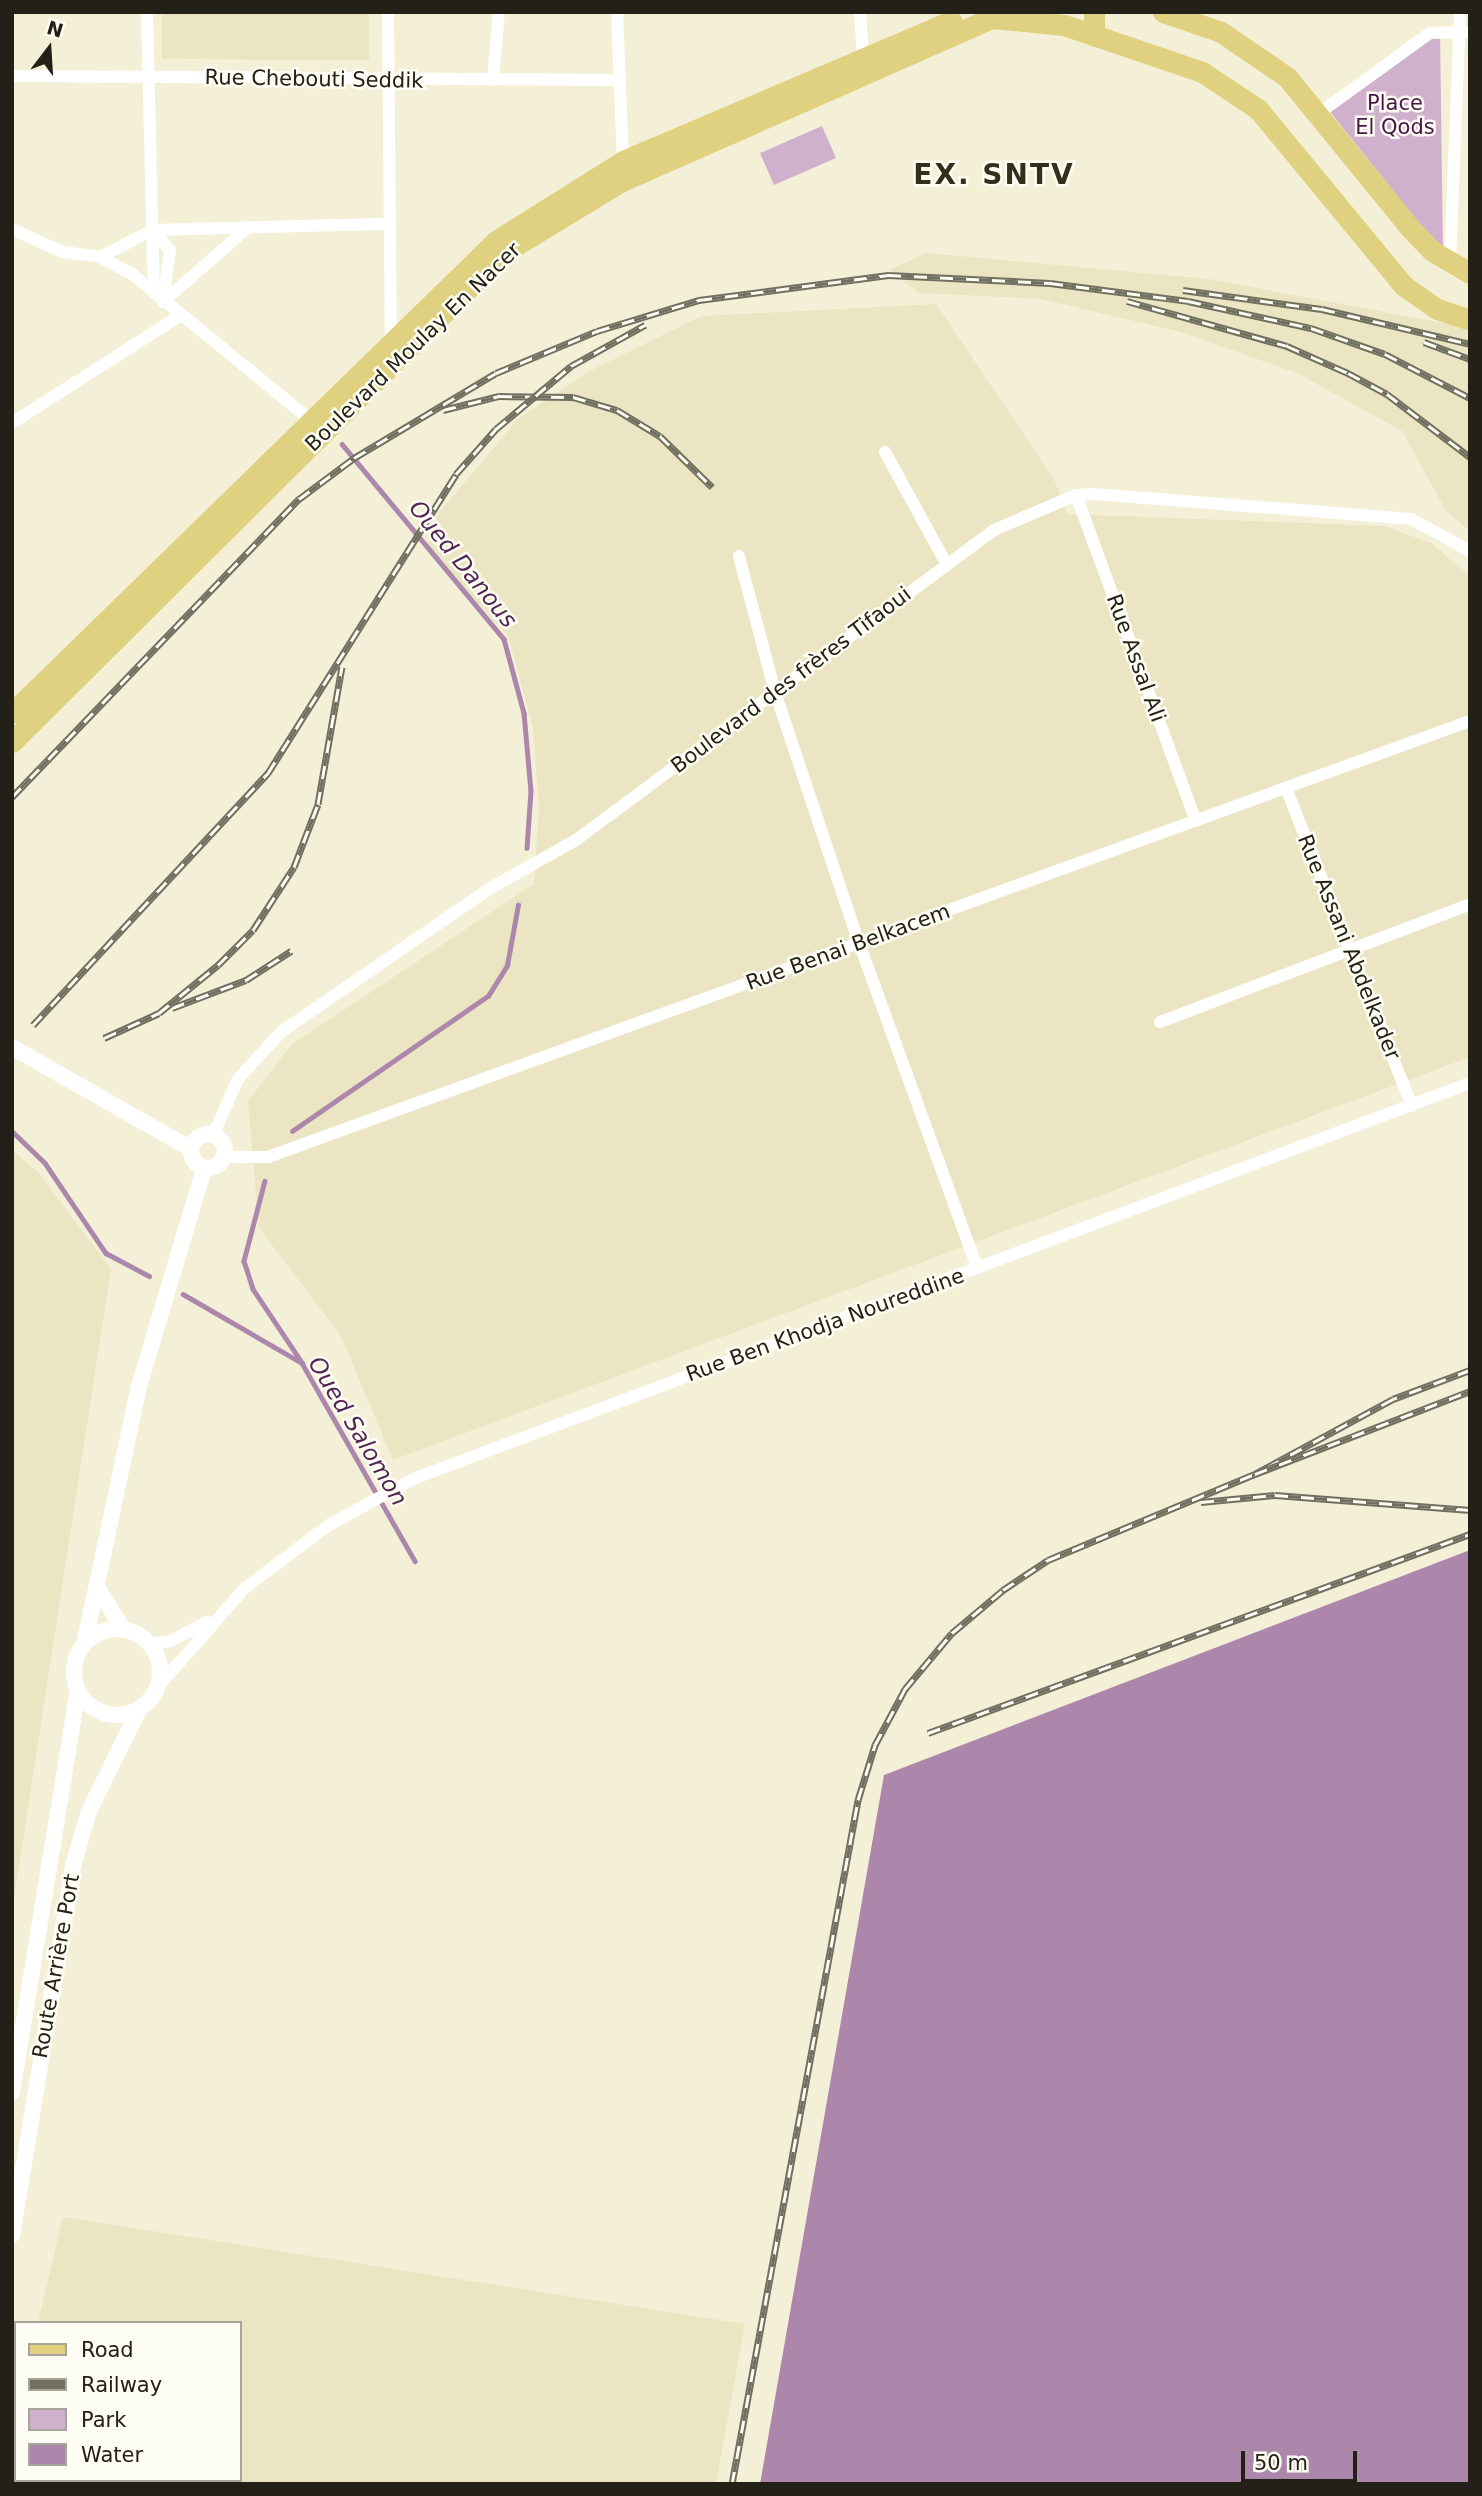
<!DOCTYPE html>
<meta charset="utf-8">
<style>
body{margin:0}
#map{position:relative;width:1482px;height:2496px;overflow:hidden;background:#f4f0d7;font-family:"DejaVu Sans",sans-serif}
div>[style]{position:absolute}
.built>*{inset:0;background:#ebe5c4}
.green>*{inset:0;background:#cfb0cd}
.water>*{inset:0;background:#ad87ab}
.stream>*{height:4.5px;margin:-2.25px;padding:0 2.25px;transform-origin:2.25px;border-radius:2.25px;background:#ad87ab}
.minor>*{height:12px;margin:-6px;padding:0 6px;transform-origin:6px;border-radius:6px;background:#fff}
.tertiary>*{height:16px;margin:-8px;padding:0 8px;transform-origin:8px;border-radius:8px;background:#fff}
.tertiary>.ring{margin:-8px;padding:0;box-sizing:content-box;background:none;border:16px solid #fff;border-radius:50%}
.primary>*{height:21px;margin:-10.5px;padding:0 10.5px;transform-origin:10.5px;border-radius:10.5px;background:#e0d181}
.rail>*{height:7px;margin-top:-3.5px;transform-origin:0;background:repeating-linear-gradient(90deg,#fefdf3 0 13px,#716f60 0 26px);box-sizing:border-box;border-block:2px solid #716f60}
span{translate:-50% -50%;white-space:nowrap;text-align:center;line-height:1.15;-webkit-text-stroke:5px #fefdf3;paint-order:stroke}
.street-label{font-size:21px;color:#222017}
.park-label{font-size:21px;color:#461646}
.water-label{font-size:23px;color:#532353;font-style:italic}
.district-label{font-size:28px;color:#332f1b;font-weight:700;letter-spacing:2px}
.frame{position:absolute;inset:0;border:14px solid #222017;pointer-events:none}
.legend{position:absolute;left:14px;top:2321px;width:228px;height:161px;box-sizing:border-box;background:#fefdf3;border:2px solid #a6a59b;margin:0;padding:9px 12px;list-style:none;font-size:21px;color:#222017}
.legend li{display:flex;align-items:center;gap:14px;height:35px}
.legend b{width:35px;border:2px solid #a6a59b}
.north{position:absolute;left:14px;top:14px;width:70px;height:70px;-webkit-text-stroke:5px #fefdf3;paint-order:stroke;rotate:17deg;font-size:19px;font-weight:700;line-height:28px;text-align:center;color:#222017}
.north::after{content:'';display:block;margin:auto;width:24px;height:32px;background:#222017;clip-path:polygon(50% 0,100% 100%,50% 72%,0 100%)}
.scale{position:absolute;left:1241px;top:2451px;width:116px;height:32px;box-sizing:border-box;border:4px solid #222017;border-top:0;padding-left:9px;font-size:21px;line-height:24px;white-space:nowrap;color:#222017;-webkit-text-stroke:5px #fefdf3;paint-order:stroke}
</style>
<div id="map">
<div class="built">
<i style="clip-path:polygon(162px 12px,369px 12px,369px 60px,162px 59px)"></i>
<i style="clip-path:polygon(926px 253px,1209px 279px,1470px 328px,1470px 531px,1446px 511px,1402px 431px,1297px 373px,1181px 332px,1041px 299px,919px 293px,889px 270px)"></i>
<i style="clip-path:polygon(936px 304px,1054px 479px,1067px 514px,1384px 526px,1431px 543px,1470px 577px,1470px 1057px,393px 1460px,341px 1336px,259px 1228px,248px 1101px,291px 1045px,534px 884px,539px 808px,533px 727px,508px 636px,427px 547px,438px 514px,518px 419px,590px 371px,701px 316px)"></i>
<i style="clip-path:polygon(12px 1150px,38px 1172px,111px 1269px,12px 1912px)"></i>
<i style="clip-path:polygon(63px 2217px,745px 2324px,716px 2484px,12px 2484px,16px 2419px,16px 2480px,240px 2480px,240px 2323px,38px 2323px)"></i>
</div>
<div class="green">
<i style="clip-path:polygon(1440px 31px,1443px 253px,1323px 103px)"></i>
<i style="clip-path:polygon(822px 126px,836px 158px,774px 185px,760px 153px)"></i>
</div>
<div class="water">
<i style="clip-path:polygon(1470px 1550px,1470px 2484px,760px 2484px,884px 1775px)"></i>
</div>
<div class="stream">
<i style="left:342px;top:444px;width:254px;rotate:50.3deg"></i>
<i style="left:504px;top:639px;width:77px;rotate:74.9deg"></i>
<i style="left:524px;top:713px;width:78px;rotate:84.9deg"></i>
<i style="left:531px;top:791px;width:57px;rotate:94deg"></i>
<i style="left:12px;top:1131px;width:46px;rotate:44.1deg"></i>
<i style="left:45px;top:1163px;width:109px;rotate:55.9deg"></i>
<i style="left:106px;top:1253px;width:49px;rotate:28.1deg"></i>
<i style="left:292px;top:1131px;width:238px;rotate:-34.6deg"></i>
<i style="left:488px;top:996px;width:36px;rotate:-58deg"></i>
<i style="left:507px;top:965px;width:61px;rotate:-79.6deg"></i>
<i style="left:265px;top:1181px;width:83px;rotate:104.7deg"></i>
<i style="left:244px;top:1261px;width:29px;rotate:72deg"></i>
<i style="left:253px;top:1289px;width:87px;rotate:56.3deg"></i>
<i style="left:183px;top:1294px;width:138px;rotate:30.1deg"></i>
<i style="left:302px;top:1363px;width:228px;rotate:60.3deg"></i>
</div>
<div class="minor">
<i style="left:147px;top:12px;width:281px;rotate:88.6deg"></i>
<i style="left:388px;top:12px;width:330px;rotate:89.5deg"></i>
<i style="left:617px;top:12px;width:149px;rotate:87.7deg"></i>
<i style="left:860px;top:12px;width:45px;rotate:86.2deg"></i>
<i style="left:12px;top:76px;width:605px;rotate:0.38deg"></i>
<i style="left:493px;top:80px;width:68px;rotate:-85deg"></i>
<i style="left:1318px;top:114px;width:138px;rotate:-35.9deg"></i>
<i style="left:1430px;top:33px;width:40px;rotate:-1.4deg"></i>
<i style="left:12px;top:229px;width:55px;rotate:24.7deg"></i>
<i style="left:62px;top:252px;width:38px;rotate:7deg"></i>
<i style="left:100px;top:257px;width:36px;rotate:28deg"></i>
<i style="left:132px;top:274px;width:237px;rotate:39.3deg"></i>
<i style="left:153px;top:230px;width:26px;rotate:50deg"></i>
<i style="left:170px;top:250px;width:52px;rotate:97.7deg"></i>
<i style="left:100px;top:257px;width:59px;rotate:-27deg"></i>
<i style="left:153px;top:230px;width:237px;rotate:-1.5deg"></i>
<i style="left:1450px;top:263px;width:251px;rotate:-87.7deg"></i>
<i style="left:163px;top:302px;width:111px;rotate:-41.3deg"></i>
<i style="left:12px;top:423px;width:197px;rotate:-32.6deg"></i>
<i style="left:885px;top:452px;width:129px;rotate:61.2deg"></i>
<i style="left:1076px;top:495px;width:347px;rotate:69.8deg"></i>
<i style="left:739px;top:556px;width:141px;rotate:75.2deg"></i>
<i style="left:775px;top:692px;width:265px;rotate:71.5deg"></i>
<i style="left:859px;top:943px;width:346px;rotate:70deg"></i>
<i style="left:1286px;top:788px;width:342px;rotate:68.4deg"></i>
<i style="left:1160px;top:1022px;width:332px;rotate:-20.8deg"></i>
<i style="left:213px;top:1135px;width:61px;rotate:-65.9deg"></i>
<i style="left:238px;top:1079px;width:64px;rotate:-47.5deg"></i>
<i style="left:281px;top:1032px;width:252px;rotate:-34.5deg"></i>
<i style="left:489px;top:889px;width:100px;rotate:-29.4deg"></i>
<i style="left:576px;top:840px;width:520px;rotate:-36.56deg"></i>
<i style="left:994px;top:530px;width:89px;rotate:-23.1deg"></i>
<i style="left:1076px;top:495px;width:18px;rotate:-3deg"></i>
<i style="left:1094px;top:494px;width:318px;rotate:4.5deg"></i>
<i style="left:1411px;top:519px;width:67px;rotate:28.5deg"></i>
<i style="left:224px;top:1157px;width:44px"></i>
<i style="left:268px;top:1157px;width:1279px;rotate:-19.94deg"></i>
<i style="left:149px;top:1644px;width:22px;rotate:-8deg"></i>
<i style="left:171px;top:1641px;width:41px;rotate:-27.8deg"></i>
<i style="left:157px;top:1688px;width:133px;rotate:-48.7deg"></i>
<i style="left:245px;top:1588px;width:105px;rotate:-36.9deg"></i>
<i style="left:329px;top:1525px;width:96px;rotate:-28.7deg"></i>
<i style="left:413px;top:1479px;width:1129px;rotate:-20.54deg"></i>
</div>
<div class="tertiary">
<i style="left:12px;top:1047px;width:206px;rotate:29.7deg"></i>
<i class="ring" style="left:191px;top:1134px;width:18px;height:18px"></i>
<i style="left:99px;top:1590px;width:46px;rotate:58.4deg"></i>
<i class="ring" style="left:74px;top:1629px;width:70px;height:70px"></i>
<i style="left:84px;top:1645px;width:261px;rotate:-78deg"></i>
<i style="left:138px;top:1390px;width:232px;rotate:-73.4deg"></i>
<i style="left:12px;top:2093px;width:408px;rotate:-80.7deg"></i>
<i style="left:12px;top:2235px;width:374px;rotate:-80.6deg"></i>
<i style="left:73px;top:1866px;width:57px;rotate:-73.8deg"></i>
<i style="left:89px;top:1811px;width:115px;rotate:-63.7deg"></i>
</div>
<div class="primary">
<i style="left:1094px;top:12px;width:24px;rotate:90deg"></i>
<i style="left:1163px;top:12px;width:61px;rotate:19deg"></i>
<i style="left:1221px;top:32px;width:80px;rotate:34.3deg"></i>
<i style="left:1287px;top:77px;width:195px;rotate:50.8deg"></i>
<i style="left:1410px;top:228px;width:32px;rotate:46deg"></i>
<i style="left:1432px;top:251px;width:44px;rotate:30.1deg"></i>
<i style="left:992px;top:18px;width:72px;rotate:5.6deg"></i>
<i style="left:1064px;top:25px;width:146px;rotate:18.8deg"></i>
<i style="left:1202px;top:72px;width:67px;rotate:33.5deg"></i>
<i style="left:1258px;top:109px;width:229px;rotate:50.5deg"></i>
<i style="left:1404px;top:286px;width:40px;rotate:34.9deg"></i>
<i style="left:1437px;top:309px;width:35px;rotate:18deg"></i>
<i style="left:12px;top:713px;width:676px;rotate:-44.28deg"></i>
<i style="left:496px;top:241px;width:150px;rotate:-32.2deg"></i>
<i style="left:623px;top:161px;width:357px;rotate:-23.1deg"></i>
<i style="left:12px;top:742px;width:695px;rotate:-44.83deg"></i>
<i style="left:505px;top:252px;width:135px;rotate:-31.3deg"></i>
<i style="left:620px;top:182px;width:422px;rotate:-23.8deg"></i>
</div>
<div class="rail">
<i style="left:1183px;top:290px;width:140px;rotate:7.8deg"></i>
<i style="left:1322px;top:309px;width:152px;rotate:13.3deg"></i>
<i style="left:1127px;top:301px;width:166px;rotate:15.7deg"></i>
<i style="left:1287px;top:346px;width:67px;rotate:23.9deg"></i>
<i style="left:1348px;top:373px;width:44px;rotate:28.3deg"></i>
<i style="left:1387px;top:394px;width:104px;rotate:37.2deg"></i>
<i style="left:1424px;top:342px;width:49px;rotate:20.3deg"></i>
<i style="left:443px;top:410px;width:58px;rotate:-14deg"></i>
<i style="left:499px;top:396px;width:74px;rotate:0.8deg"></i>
<i style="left:573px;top:397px;width:46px;rotate:16.5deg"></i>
<i style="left:617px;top:410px;width:50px;rotate:31.2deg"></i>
<i style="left:660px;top:436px;width:73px;rotate:44.4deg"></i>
<i style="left:12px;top:797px;width:414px;rotate:-46.1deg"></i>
<i style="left:299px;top:499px;width:69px;rotate:-36.7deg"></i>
<i style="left:354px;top:458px;width:165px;rotate:-30.9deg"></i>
<i style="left:496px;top:373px;width:109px;rotate:-22.6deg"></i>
<i style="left:597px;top:331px;width:107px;rotate:-16.9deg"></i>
<i style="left:699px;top:300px;width:191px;rotate:-7.5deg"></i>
<i style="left:888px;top:275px;width:162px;rotate:2.8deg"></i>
<i style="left:1050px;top:283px;width:139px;rotate:7.4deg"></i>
<i style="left:1188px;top:301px;width:126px;rotate:12.4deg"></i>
<i style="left:1311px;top:328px;width:78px;rotate:19.4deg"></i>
<i style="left:1385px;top:354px;width:96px;rotate:27.4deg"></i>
<i style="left:172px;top:1008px;width:79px;rotate:-20.7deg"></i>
<i style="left:246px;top:980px;width:54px;rotate:-32.8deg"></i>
<i style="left:33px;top:1025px;width:345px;rotate:-47deg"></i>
<i style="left:268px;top:773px;width:353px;rotate:-57.8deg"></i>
<i style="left:456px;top:474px;width:60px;rotate:-48.4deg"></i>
<i style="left:496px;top:429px;width:98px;rotate:-40deg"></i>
<i style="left:571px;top:366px;width:85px;rotate:-29deg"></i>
<i style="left:104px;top:1038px;width:60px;rotate:-24.4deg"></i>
<i style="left:159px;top:1013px;width:76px;rotate:-39.1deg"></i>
<i style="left:218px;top:965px;width:49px;rotate:-45deg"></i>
<i style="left:253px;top:930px;width:75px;rotate:-56.9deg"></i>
<i style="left:294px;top:867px;width:67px;rotate:-69.1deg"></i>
<i style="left:318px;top:804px;width:139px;rotate:-80.1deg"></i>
<i style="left:1470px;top:1370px;width:82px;rotate:159.4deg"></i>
<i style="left:1393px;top:1399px;width:157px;rotate:151.5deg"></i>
<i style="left:1255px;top:1474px;width:230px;rotate:-21.1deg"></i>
<i style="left:1201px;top:1502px;width:74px;rotate:-5.4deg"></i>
<i style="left:1275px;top:1495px;width:196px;rotate:4.4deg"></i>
<i style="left:928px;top:1733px;width:577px;rotate:-20.16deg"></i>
<i style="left:732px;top:2484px;width:696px;rotate:-79.56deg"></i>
<i style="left:858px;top:1800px;width:58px;rotate:-72.8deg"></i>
<i style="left:875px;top:1745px;width:64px;rotate:-61.8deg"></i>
<i style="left:905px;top:1689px;width:73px;rotate:-50deg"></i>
<i style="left:952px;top:1633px;width:67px;rotate:-40.1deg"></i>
<i style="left:1003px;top:1590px;width:54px;rotate:-33.7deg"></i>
<i style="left:1048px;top:1560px;width:224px;rotate:-22.6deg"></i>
</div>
<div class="street-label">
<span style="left:314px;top:79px;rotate:1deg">Rue Chebouti Seddik</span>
<span style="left:413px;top:347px;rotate:-44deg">Boulevard Moulay En Nacer</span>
<span style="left:1136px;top:658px;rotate:70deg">Rue Assal Ali</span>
<span style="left:791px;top:680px;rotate:-37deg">Boulevard des frères Tifaoui</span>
<span style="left:848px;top:947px;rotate:-20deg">Rue Benai Belkacem</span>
<span style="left:1349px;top:947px;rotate:68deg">Rue Assani Abdelkader</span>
<span style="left:825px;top:1325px;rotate:-20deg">Rue Ben Khodja Noureddine</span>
<span style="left:56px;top:1966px;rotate:-80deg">Route Arrière Port</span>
</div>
<div class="park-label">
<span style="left:1395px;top:115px">Place<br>El Qods</span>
</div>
<div class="water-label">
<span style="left:463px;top:564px;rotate:51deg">Oued Danous</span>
<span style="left:358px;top:1431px;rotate:59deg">Oued Salomon</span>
</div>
<div class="district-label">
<span style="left:994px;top:175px">EX. SNTV</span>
</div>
<div class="frame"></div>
<ul class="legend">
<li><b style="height:9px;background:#e0d181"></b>Road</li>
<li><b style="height:9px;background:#716f60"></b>Railway</li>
<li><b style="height:19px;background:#cfb0cd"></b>Park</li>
<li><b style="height:19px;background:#ad87ab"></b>Water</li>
</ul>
<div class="north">N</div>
<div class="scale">50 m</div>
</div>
